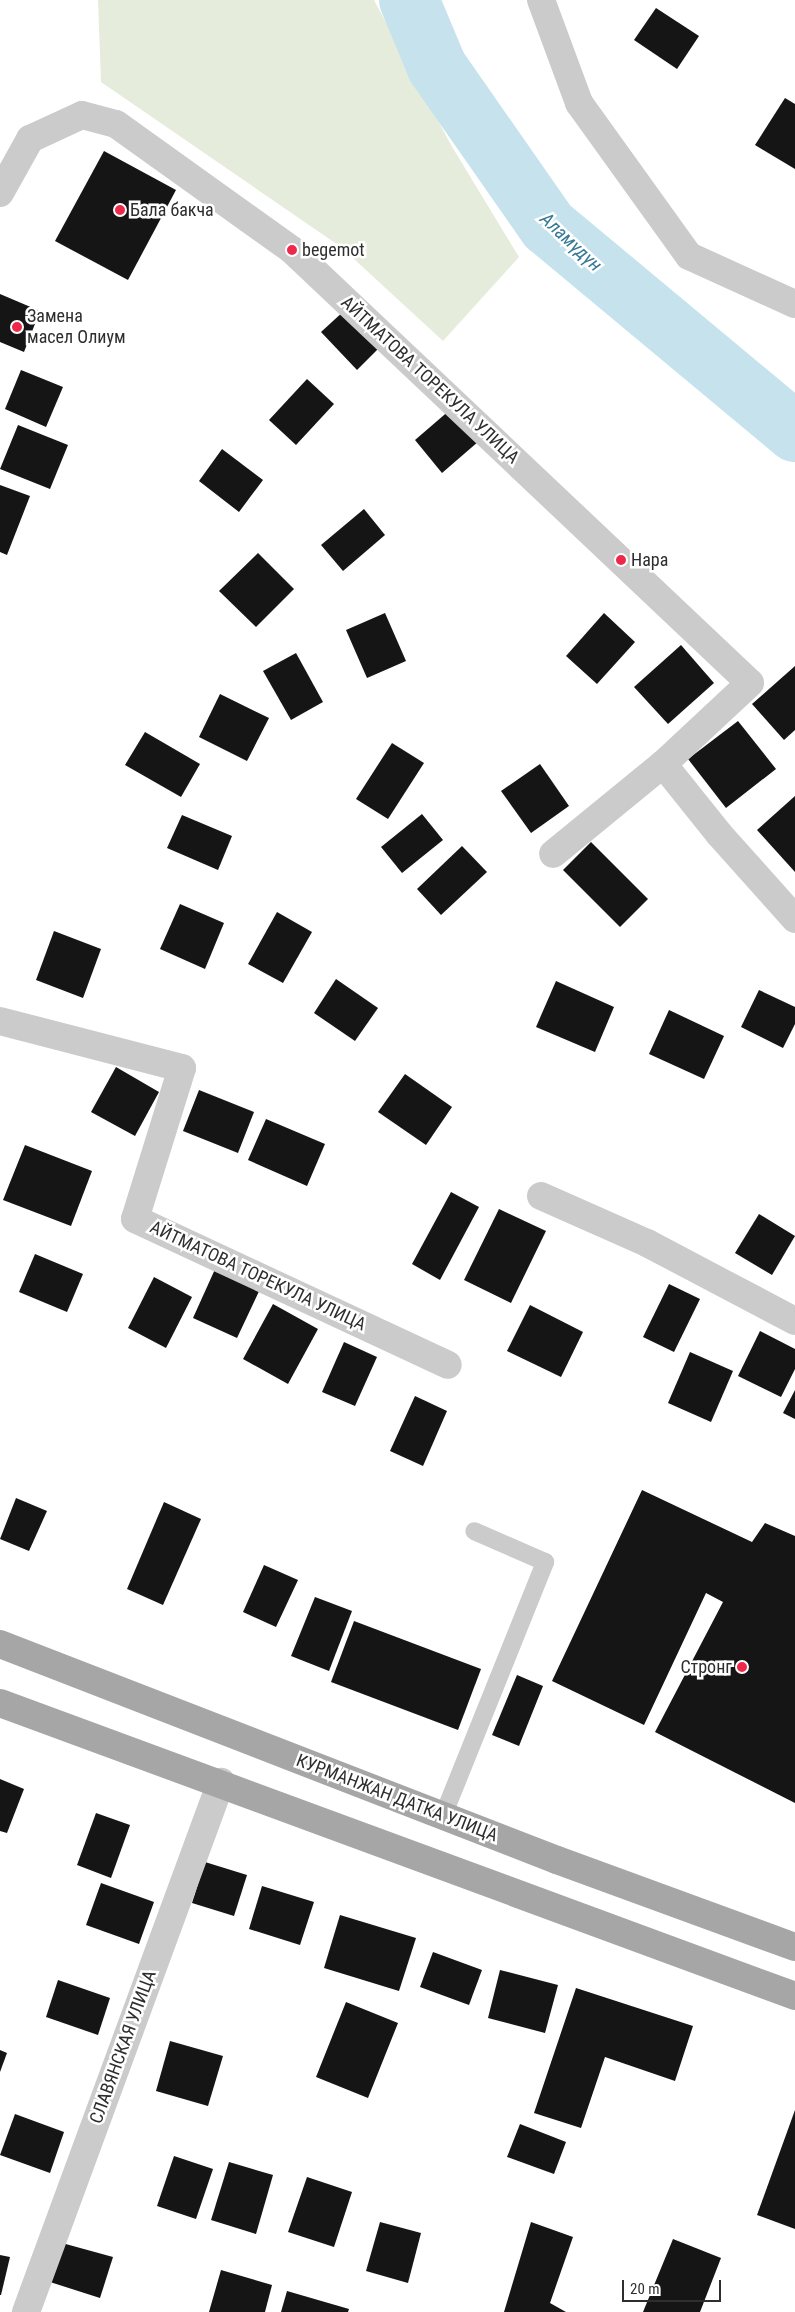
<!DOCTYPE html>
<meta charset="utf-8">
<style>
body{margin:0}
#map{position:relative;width:795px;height:2312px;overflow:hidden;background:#fff;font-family:"Roboto Condensed",sans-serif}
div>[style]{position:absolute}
.green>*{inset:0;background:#e6ecdb}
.river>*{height:60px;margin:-30px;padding:0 30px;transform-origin:30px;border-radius:30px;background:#c6e2ed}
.building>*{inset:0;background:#151515}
.service>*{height:18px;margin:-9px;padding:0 9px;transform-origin:9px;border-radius:9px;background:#cbcbcb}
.minor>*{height:28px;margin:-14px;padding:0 14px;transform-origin:14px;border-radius:14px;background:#cbcbcb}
.primary>*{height:28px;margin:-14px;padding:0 14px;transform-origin:14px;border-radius:14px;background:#a6a6a6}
.dots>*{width:14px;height:14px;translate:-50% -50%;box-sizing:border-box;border:2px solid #fff;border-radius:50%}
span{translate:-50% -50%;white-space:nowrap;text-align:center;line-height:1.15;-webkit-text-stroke:5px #fff;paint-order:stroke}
.poi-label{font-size:18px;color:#2e2e2e}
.left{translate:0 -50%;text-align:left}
.right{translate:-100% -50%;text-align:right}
.street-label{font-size:18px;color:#2e2e2e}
.water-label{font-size:19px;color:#387a95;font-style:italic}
.scale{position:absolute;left:622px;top:2280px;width:99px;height:22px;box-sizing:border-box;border:2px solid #2e2e2e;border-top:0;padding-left:6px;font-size:15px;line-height:18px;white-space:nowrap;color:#2e2e2e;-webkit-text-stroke:4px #fff;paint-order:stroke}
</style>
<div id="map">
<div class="green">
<i style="clip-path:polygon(98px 0,374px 0,451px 145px,519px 257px,443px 341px,341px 247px,101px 82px)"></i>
</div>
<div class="river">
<i style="left:409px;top:0;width:73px;rotate:67.3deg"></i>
<i style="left:437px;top:67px;width:194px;rotate:55.1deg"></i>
<i style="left:548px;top:226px;width:322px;rotate:39.8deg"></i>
</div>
<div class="building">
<i style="clip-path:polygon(656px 8px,699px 36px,677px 69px,634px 40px)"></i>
<i style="clip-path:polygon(785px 98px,795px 104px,795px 169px,755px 145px)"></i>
<i style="clip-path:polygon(104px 151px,176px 190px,128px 280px,55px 241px)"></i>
<i style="clip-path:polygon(0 294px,40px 311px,24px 352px,0 342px)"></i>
<i style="clip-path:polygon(345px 310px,380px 347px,357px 370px,321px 332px)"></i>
<i style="clip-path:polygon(21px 370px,63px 387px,46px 427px,5px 409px)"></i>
<i style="clip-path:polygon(307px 379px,334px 404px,296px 445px,269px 420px)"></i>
<i style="clip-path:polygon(451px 409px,479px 441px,442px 473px,415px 440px)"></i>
<i style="clip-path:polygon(18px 425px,68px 445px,50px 489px,0 469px)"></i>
<i style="clip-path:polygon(222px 449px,263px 480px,239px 512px,199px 481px)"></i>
<i style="clip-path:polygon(0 485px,30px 496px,7px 555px,0 552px)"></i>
<i style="clip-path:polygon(364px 509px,385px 535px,343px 571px,321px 545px)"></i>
<i style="clip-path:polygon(258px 553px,294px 589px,256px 627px,219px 591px)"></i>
<i style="clip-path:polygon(385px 613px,406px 661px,367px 678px,346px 630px)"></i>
<i style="clip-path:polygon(604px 613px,635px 642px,597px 684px,566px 656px)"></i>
<i style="clip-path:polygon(681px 645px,714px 683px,668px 724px,634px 687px)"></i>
<i style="clip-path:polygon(296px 653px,323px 702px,291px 720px,263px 671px)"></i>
<i style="clip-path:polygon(795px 666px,795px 730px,784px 740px,752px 704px)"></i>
<i style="clip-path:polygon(220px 694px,269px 718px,247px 761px,199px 737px)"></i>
<i style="clip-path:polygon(738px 721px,776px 769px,726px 808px,688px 759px)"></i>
<i style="clip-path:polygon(145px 732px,200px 764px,181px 797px,125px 765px)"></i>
<i style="clip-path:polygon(392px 743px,424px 763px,388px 819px,356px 799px)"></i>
<i style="clip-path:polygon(540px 764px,569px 806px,531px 833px,501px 791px)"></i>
<i style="clip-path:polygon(795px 796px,795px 872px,757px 830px)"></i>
<i style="clip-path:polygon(422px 814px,443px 840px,402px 873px,381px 847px)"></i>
<i style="clip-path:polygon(182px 815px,232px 836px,218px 870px,167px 848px)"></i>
<i style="clip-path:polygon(591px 842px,648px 899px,620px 927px,563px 870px)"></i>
<i style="clip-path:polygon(462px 846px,487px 872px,441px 915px,417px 889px)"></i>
<i style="clip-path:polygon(180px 904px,224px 923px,205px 969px,160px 949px)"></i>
<i style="clip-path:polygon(277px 912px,312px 932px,283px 983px,248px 964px)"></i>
<i style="clip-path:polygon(54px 931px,101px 949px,83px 998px,36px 980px)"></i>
<i style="clip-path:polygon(336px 979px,378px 1008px,355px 1041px,314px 1013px)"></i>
<i style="clip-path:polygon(556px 981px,614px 1007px,595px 1052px,536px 1027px)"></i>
<i style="clip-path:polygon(759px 990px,795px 1007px,795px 1024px,783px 1048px,741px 1027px)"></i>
<i style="clip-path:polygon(669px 1010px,724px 1036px,704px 1079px,649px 1054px)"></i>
<i style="clip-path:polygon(116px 1067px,159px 1092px,135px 1136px,91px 1112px)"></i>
<i style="clip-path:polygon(405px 1074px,452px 1107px,426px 1145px,378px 1112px)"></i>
<i style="clip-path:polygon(199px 1090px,254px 1112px,238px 1153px,183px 1131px)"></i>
<i style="clip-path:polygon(266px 1119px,325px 1144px,307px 1186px,248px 1160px)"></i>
<i style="clip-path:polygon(25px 1145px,92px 1171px,71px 1226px,3px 1200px)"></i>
<i style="clip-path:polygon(451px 1192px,479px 1207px,440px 1280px,412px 1264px)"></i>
<i style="clip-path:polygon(499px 1209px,546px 1231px,511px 1303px,464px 1280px)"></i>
<i style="clip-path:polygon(759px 1214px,795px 1236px,772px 1275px,735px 1253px)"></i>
<i style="clip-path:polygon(35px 1254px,83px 1274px,67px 1312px,19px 1292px)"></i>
<i style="clip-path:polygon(216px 1267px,261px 1287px,237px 1338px,193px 1318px)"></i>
<i style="clip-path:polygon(154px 1277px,192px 1297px,166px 1348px,128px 1328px)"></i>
<i style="clip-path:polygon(669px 1284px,700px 1299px,674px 1352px,643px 1337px)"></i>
<i style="clip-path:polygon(273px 1304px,318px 1329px,288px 1384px,243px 1359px)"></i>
<i style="clip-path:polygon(530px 1305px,583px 1332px,561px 1377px,507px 1351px)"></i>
<i style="clip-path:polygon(760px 1331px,795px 1349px,795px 1369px,781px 1397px,738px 1376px)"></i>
<i style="clip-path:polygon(344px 1342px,377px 1357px,355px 1406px,322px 1392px)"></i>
<i style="clip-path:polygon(690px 1352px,733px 1371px,711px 1422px,668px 1403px)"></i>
<i style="clip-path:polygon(795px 1390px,795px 1419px,783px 1413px)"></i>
<i style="clip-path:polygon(415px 1396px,447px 1411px,423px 1466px,390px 1451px)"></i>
<i style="clip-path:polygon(642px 1490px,752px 1542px,765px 1523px,795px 1536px,795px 1803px,655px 1732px,723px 1602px,706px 1593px,644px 1725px,552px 1681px)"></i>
<i style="clip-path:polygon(16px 1498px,47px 1511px,29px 1551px,0 1539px)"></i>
<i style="clip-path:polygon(164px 1502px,201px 1519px,163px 1605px,127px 1589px)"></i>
<i style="clip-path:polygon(264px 1565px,298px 1580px,276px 1627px,243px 1612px)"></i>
<i style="clip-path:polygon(315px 1597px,352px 1611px,329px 1671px,291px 1656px)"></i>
<i style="clip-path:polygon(354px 1621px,481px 1669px,458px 1730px,331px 1682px)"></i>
<i style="clip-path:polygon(517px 1675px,543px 1686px,519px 1746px,492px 1735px)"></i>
<i style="clip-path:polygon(0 1779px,24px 1789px,7px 1833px,0 1831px)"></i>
<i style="clip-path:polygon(96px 1813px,130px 1825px,111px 1878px,77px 1865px)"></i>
<i style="clip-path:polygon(205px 1862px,247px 1875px,234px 1916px,192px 1903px)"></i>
<i style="clip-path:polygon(101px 1883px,154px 1902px,139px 1944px,86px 1925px)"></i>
<i style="clip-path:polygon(262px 1886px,314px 1902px,300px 1945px,249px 1929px)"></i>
<i style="clip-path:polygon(340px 1915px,416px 1938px,399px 1991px,324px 1968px)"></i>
<i style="clip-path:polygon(433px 1952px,482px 1970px,469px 2005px,420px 1987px)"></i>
<i style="clip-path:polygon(500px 1970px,558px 1985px,545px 2033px,488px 2018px)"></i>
<i style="clip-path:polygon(58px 1980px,110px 1998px,98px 2035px,46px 2017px)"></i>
<i style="clip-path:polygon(576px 1988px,693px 2026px,675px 2081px,605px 2057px,581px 2128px,534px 2113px)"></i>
<i style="clip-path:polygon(346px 2002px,398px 2023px,368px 2098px,316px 2077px)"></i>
<i style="clip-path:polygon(170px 2041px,223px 2056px,208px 2106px,156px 2091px)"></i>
<i style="clip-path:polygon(0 2050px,7px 2053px,0 2072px)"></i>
<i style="clip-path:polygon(795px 2110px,795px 2229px,757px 2215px)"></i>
<i style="clip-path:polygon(15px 2114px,64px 2132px,50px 2173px,0 2155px)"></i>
<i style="clip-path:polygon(520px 2124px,566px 2142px,554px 2174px,507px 2157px)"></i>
<i style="clip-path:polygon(174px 2156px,213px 2169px,196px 2219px,157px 2206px)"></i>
<i style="clip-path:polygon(229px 2162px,273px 2175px,256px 2234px,211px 2220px)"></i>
<i style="clip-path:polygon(307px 2177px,352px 2192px,334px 2247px,288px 2232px)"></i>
<i style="clip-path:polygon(380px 2222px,421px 2233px,408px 2283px,366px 2271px)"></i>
<i style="clip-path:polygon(531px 2222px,573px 2237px,550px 2303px,566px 2312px,504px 2312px)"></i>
<i style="clip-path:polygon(673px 2239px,721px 2258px,700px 2312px,643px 2312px)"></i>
<i style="clip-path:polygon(62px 2243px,113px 2257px,100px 2298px,50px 2282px)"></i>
<i style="clip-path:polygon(0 2255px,10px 2257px,1px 2295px,0 2295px)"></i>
<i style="clip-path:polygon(221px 2270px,272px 2285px,265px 2312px,209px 2312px)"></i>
<i style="clip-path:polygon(287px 2291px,349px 2309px,348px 2312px,281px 2312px)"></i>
</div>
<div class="service">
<i style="left:443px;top:1816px;width:274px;rotate:-68.1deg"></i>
<i style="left:545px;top:1562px;width:77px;rotate:-156.4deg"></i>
</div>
<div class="minor">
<i style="left:541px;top:0;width:110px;rotate:69.7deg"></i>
<i style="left:579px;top:103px;width:188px;rotate:54.3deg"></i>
<i style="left:689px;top:256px;width:116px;rotate:24.4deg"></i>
<i style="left:0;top:193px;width:62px;rotate:-60.9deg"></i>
<i style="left:30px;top:139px;width:57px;rotate:-24.8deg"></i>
<i style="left:82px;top:115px;width:35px;rotate:15deg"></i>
<i style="left:116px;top:124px;width:216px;rotate:35.6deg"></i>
<i style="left:292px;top:250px;width:630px;rotate:43.39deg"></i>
<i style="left:750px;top:683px;width:119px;rotate:137deg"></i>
<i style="left:663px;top:764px;width:142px;rotate:140.7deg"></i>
<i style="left:663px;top:764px;width:90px;rotate:51.3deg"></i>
<i style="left:719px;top:834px;width:114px;rotate:48.2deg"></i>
<i style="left:0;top:1021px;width:188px;rotate:14.5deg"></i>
<i style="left:182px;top:1068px;width:158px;rotate:107.3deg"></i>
<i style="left:135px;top:1219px;width:345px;rotate:25deg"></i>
<i style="left:541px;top:1196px;width:116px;rotate:23.9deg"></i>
<i style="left:647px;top:1243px;width:167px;rotate:27.8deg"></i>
<i style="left:26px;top:2312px;width:565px;rotate:-69.8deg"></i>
</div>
<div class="primary">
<i style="left:0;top:1644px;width:597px;rotate:21.2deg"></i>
<i style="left:557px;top:1860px;width:253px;rotate:20.1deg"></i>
<i style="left:0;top:1703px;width:847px;rotate:20.23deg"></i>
</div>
<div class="dots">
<i style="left:120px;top:210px;background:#ee284b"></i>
<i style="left:292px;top:250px;background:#ee284b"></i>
<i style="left:17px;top:327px;background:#ee284b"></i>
<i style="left:621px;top:560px;background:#ee284b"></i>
<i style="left:742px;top:1667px;background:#ee284b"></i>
</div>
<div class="poi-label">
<span class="left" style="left:130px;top:210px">Бала бакча</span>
<span class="left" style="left:302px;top:250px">begemot</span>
<span class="left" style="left:27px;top:327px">Замена<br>масел Олиум</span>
<span class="left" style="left:631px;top:560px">Нара</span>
<span class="right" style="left:732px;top:1667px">Стронг</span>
</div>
<div class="street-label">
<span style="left:430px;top:380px;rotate:43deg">АЙТМАТОВА ТОРЕКУЛА УЛИЦА</span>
<span style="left:258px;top:1276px;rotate:25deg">АЙТМАТОВА ТОРЕКУЛА УЛИЦА</span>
<span style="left:397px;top:1798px;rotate:21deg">КУРМАНЖАН ДАТКА УЛИЦА</span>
<span style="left:123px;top:2047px;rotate:-70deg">СЛАВЯНСКАЯ УЛИЦА</span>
</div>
<div class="water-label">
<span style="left:571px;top:242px;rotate:43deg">Аламүдүн</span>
</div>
<div class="scale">20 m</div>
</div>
